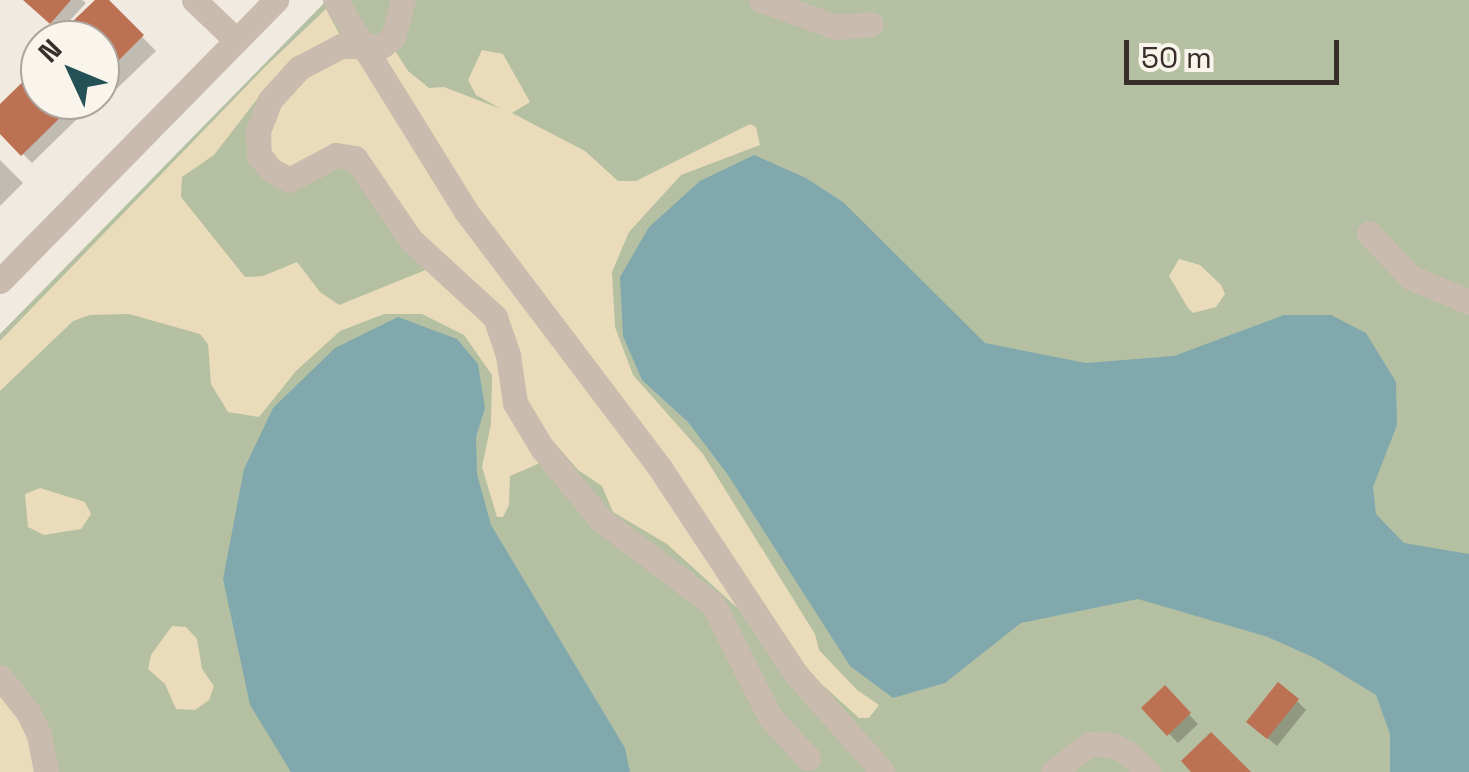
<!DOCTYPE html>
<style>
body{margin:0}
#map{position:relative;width:1469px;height:772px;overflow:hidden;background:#f1eae0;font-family:"Space Grotesk",sans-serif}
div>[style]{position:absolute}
.green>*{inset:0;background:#b4c0a1}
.sand>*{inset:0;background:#eadcba}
.water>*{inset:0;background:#81a9ad}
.shadow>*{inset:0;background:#0003}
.building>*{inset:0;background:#bd7153}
.minor>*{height:25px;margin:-12.5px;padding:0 12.5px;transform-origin:12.5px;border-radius:12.5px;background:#c9bbad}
span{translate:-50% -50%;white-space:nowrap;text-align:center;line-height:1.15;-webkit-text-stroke:10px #f9f4ec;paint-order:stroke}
.north{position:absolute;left:20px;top:20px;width:100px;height:100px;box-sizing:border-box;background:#f9f4ec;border:2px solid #aca59f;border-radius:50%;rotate:314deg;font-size:28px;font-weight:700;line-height:40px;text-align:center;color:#382f2b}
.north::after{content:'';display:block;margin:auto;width:35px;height:45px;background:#235156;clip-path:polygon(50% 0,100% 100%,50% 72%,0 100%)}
.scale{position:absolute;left:1124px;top:40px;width:215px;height:45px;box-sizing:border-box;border:5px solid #382f2b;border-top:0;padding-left:12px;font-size:30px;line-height:35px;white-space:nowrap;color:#382f2b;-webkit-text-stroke:8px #f9f4ec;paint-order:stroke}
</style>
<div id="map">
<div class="green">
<i style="clip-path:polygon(327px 0,1469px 0,1469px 772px,0 772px,0 334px)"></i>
</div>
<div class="sand">
<i style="clip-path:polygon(326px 9px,342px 39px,268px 85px,214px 155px,182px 177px,181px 197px,245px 277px,263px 276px,297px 262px,320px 292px,339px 305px,428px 269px,493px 321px,547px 460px,510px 476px,509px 505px,503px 517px,497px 517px,482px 467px,491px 424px,492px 375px,464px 335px,422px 314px,384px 314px,340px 331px,296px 371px,259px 417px,228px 412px,211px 384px,208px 344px,200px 334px,129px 314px,90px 315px,73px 321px,0 391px,0 341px,266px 66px)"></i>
<i style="clip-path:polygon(392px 46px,408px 71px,429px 88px,444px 87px,501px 109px,476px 95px,468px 80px,482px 50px,503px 54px,530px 102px,512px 113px,585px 151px,618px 181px,636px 181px,750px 124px,756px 127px,760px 145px,681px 175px,629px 232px,612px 272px,615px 327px,633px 375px,703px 454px,815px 634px,819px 650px,857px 690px,879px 705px,869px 718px,859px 718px,667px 544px,613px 512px,602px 486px,578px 470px,524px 408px,515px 345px,432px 252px,367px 161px,286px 173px,269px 161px,263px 133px,276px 99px,340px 53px)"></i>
<i style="clip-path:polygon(1179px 259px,1200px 265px,1221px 285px,1225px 294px,1216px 307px,1193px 313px,1188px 308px,1169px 276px)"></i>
<i style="clip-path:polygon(40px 488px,85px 502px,91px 514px,81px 529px,44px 535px,28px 527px,25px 494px)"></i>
<i style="clip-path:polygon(172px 626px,186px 627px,197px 639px,202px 669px,214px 686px,209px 700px,195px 710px,176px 709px,165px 684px,148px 669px,151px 655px)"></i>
<i style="clip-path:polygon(0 687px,19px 709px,41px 772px,0 772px)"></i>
</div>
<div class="water">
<i style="clip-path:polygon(754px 155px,806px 178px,843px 202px,985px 343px,1086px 363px,1174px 356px,1284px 315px,1331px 315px,1366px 333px,1396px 382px,1397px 425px,1373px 487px,1376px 514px,1404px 543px,1469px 554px,1469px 772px,1390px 772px,1390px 734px,1376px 695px,1317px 659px,1268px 637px,1138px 599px,1021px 623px,945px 683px,893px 698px,850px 666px,728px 475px,688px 422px,642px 380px,623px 336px,620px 277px,649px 227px,700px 181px)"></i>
<i style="clip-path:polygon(398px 317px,457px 339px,478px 364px,485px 408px,476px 437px,477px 474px,491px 525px,625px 748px,630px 772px,291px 772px,250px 705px,223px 579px,244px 469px,273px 408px,335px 348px)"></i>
</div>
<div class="shadow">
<i style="clip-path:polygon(25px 0,82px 0,86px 3px,62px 29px,65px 32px,98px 0,106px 0,156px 51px,105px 100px,100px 95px,100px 40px,57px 40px,63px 34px)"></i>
<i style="clip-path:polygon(40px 77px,40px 100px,62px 100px,79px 117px,32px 163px,0 131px,0 108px)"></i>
<i style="clip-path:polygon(0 160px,23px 183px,0 206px)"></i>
<i style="clip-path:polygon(1165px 689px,1198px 724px,1178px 743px,1144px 708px)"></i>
<i style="clip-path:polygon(1297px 701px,1306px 710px,1277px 746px,1259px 731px)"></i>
</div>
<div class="building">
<i style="clip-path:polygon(23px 0,71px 0,50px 24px)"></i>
<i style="clip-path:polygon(95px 0,109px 0,144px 35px,100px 79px,100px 40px,53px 40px)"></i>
<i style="clip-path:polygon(36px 69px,40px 74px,40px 100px,66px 100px,72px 106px,21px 156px,0 134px,0 104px)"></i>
<i style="clip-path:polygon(1278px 682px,1299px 699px,1267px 739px,1246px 722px)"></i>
<i style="clip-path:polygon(1165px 685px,1191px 713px,1167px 736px,1141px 708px)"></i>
<i style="clip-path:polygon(1211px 732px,1251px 772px,1191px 772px,1181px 761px)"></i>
</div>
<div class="minor">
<i style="left:194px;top:0;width:58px;rotate:43.6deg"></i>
<i style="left:335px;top:0;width:247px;rotate:58.2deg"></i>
<i style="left:465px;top:210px;width:320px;rotate:52.9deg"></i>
<i style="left:658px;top:465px;width:249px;rotate:56.6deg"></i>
<i style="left:795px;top:673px;width:132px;rotate:48.4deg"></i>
<i style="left:403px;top:0;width:38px;rotate:105deg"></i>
<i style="left:393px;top:37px;width:14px;rotate:141deg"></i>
<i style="left:382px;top:46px;width:41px;rotate:180deg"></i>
<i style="left:341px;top:46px;width:47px;rotate:152.4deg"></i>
<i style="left:299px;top:68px;width:43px;rotate:132.2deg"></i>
<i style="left:270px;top:100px;width:33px;rotate:111deg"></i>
<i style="left:258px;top:131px;width:24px;rotate:88deg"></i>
<i style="left:259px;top:155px;width:18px;rotate:52deg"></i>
<i style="left:270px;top:169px;width:22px;rotate:30deg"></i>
<i style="left:289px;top:180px;width:53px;rotate:-28deg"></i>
<i style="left:336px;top:155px;width:19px;rotate:9deg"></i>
<i style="left:355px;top:158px;width:99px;rotate:55.7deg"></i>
<i style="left:411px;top:240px;width:114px;rotate:42.5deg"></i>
<i style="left:495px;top:317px;width:40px;rotate:71.1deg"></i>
<i style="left:508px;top:355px;width:49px;rotate:81.7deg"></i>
<i style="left:515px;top:403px;width:52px;rotate:59deg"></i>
<i style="left:542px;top:448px;width:93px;rotate:50.7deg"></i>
<i style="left:601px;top:520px;width:140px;rotate:36.9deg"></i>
<i style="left:713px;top:604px;width:127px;rotate:63.2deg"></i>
<i style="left:770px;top:717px;width:56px;rotate:47.2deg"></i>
<i style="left:761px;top:0;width:80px;rotate:19.8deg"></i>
<i style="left:836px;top:27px;width:35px;rotate:-5deg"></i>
<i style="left:1369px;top:233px;width:60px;rotate:47deg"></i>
<i style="left:1410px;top:277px;width:64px;rotate:23deg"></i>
<i style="left:0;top:281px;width:394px;rotate:-45.5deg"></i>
<i style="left:0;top:677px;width:45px;rotate:51.3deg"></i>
<i style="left:28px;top:712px;width:25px;rotate:64deg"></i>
<i style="left:39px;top:735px;width:38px;rotate:79deg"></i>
<i style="left:1053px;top:772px;width:46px;rotate:-37.9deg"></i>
<i style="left:1089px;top:744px;width:23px;rotate:2deg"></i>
<i style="left:1112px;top:745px;width:18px;rotate:27deg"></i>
<i style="left:1128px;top:753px;width:28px;rotate:44deg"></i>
</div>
<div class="north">N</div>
<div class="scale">50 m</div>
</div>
